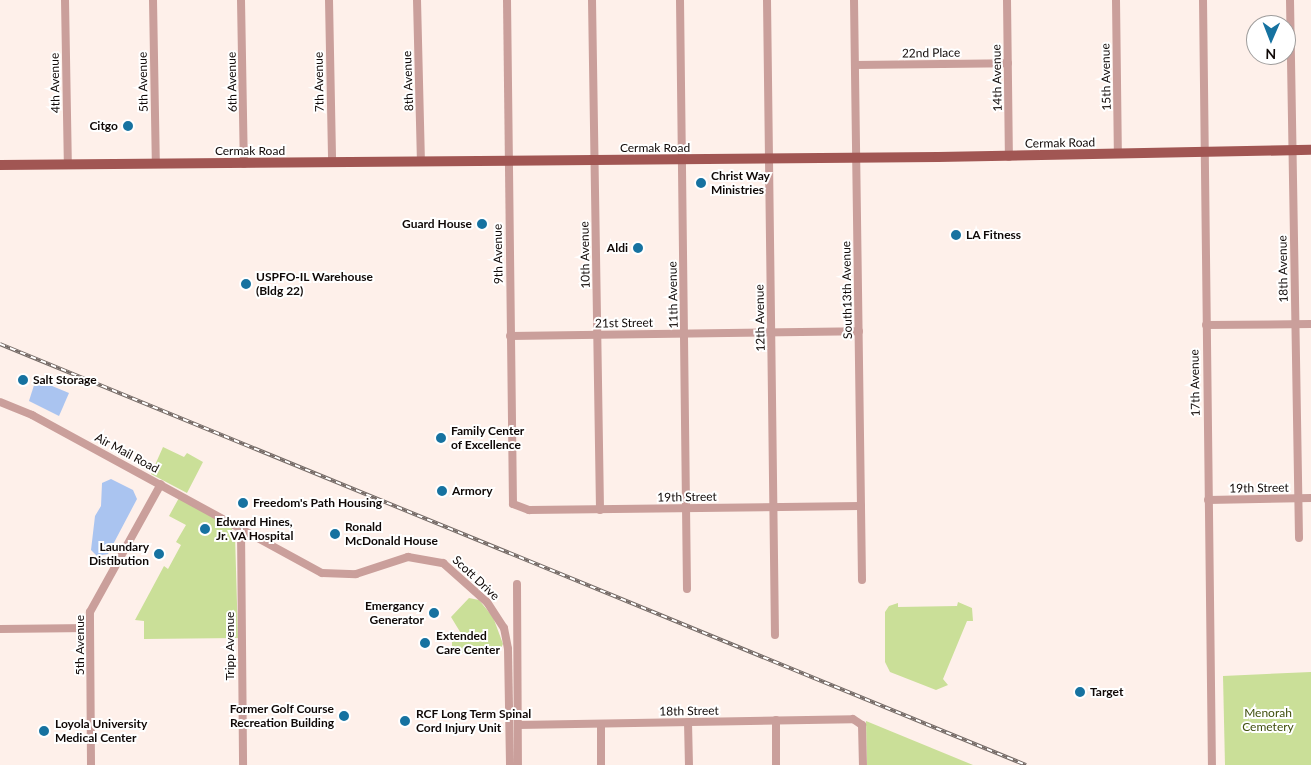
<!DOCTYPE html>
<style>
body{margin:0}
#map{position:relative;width:1311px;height:765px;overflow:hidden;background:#fef0ea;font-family:Lato,sans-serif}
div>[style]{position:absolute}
.green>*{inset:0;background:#cadf98}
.water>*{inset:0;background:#aac4f0}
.minor>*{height:8px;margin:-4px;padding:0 4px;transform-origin:4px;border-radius:4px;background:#ca9f9b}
.major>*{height:10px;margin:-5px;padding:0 5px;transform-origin:5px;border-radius:5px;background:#a15653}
.rail>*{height:4px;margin-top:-2px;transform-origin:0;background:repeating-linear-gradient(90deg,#fff 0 5.5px,#746a66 0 11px);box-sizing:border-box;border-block:1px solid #746a66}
.dots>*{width:14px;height:14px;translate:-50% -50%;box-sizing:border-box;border:2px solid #fff;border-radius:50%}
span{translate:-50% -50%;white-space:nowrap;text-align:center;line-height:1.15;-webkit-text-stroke:4px #fff;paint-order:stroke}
.street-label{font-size:12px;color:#100907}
.poi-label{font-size:12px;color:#100907;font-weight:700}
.right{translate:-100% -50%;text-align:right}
.left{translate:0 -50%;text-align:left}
.park-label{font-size:12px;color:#404f0e}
.north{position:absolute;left:1246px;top:15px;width:50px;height:50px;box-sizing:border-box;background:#fff;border:1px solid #9f9d9c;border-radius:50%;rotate:181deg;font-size:14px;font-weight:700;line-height:20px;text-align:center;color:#100907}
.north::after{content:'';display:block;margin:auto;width:18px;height:22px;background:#1672a0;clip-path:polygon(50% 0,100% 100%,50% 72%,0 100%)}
</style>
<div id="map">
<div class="green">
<i style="clip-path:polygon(163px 447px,184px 457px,187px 453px,203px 462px,187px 493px,151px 474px)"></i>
<i style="clip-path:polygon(180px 496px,231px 527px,235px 535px,238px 638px,144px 639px,144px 621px,135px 620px,164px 566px,168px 569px,181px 545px,176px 542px,186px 525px,169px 516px)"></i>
<i style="clip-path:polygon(469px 598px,479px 600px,493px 617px,503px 644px,499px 652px,452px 653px,452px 637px,462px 635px,451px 617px)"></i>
<i style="clip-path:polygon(958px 602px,972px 608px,973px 621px,967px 621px,943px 679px,948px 685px,936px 690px,890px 672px,885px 662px,885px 612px,889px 606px,898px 603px,898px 607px,957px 606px)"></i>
<i style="clip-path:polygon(1311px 672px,1311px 765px,1225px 765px,1223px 676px)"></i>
<i style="clip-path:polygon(866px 721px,973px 765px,867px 765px)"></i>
</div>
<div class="water">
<i style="clip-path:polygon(40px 381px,69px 393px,59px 416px,29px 401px,35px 382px)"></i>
<i style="clip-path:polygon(111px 479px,133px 490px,137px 499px,108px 554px,97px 556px,91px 550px,95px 516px,101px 506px,102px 483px)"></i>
</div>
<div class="minor">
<i style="left:65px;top:0;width:165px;rotate:89deg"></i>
<i style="left:153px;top:0;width:164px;rotate:89deg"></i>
<i style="left:241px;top:0;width:164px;rotate:89deg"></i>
<i style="left:329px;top:0;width:163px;rotate:88.9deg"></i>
<i style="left:417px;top:0;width:162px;rotate:88.6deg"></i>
<i style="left:507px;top:0;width:504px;rotate:89.32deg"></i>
<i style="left:513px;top:504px;width:17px;rotate:21deg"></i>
<i style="left:529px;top:510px;width:332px;rotate:-0.7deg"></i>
<i style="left:592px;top:0;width:510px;rotate:89.1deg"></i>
<i style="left:680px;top:0;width:589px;rotate:89.32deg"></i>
<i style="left:767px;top:0;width:635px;rotate:89.28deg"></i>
<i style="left:854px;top:0;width:580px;rotate:89.21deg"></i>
<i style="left:1007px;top:0;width:157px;rotate:89.3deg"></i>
<i style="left:1116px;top:0;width:154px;rotate:89.3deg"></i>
<i style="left:1203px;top:0;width:765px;rotate:89.33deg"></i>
<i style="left:1290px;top:0;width:538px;rotate:89.04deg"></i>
<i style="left:855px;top:65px;width:153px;rotate:-0.7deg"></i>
<i style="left:1206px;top:325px;width:105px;rotate:-0.5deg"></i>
<i style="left:510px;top:336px;width:349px;rotate:-0.8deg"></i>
<i style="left:0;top:402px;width:35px;rotate:22deg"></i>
<i style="left:32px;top:415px;width:330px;rotate:28.6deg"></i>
<i style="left:322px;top:573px;width:34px;rotate:2deg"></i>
<i style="left:356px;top:574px;width:55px;rotate:-18.1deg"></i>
<i style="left:408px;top:557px;width:36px;rotate:10deg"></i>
<i style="left:443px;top:563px;width:59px;rotate:41.6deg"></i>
<i style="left:487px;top:602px;width:31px;rotate:57deg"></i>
<i style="left:504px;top:628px;width:21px;rotate:79deg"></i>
<i style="left:508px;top:649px;width:116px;rotate:89deg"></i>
<i style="left:1208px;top:500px;width:103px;rotate:-1.1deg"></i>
<i style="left:241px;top:528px;width:237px;rotate:89.5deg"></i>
<i style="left:517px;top:584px;width:181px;rotate:89.7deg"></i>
<i style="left:0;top:629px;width:90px;rotate:-0.6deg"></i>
<i style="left:776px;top:720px;width:45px;rotate:90deg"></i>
<i style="left:688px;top:722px;width:43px;rotate:88.7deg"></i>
<i style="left:601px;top:724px;width:41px;rotate:90deg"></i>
<i style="left:518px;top:725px;width:335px;rotate:-1deg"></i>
<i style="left:853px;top:719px;width:11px;rotate:34deg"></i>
<i style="left:862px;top:725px;width:40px;rotate:88.6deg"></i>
<i style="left:91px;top:765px;width:153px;rotate:-90.4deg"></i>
<i style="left:90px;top:612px;width:146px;rotate:-61deg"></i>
</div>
<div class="major">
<i style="left:0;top:165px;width:938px;rotate:-0.49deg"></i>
<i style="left:938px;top:157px;width:373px;rotate:-1.1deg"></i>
</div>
<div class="rail">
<i style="left:0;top:344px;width:1109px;rotate:22.31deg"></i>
</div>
<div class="dots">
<i style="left:128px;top:126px;background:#1672a0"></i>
<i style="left:701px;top:183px;background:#1672a0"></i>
<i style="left:482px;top:224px;background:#1672a0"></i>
<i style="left:956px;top:235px;background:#1672a0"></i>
<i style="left:638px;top:248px;background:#1672a0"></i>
<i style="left:246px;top:284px;background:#1672a0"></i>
<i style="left:23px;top:380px;background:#1672a0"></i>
<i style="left:441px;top:438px;background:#1672a0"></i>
<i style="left:442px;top:491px;background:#1672a0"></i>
<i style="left:243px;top:503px;background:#1672a0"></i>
<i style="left:205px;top:529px;background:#1672a0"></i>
<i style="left:335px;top:534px;background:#1672a0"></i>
<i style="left:159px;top:554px;background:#1672a0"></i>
<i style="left:434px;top:613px;background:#1672a0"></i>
<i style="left:425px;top:643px;background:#1672a0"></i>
<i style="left:1080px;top:692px;background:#1672a0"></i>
<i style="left:344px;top:716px;background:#1672a0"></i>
<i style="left:405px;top:721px;background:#1672a0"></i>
<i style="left:44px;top:731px;background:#1672a0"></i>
</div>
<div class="street-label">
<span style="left:931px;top:53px;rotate:-1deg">22nd Place</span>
<span style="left:1106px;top:77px;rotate:-91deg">15th Avenue</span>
<span style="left:997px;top:78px;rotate:-91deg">14th Avenue</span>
<span style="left:408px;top:81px;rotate:-92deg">8th Avenue</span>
<span style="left:143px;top:82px;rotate:-91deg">5th Avenue</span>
<span style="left:232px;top:82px;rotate:-91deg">6th Avenue</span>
<span style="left:319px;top:82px;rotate:-91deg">7th Avenue</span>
<span style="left:55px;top:83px;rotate:-91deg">4th Avenue</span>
<span style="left:1060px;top:143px;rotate:-1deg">Cermak Road</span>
<span style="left:655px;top:148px">Cermak Road</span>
<span style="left:250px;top:151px">Cermak Road</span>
<span style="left:498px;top:254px;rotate:-91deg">9th Avenue</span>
<span style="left:585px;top:255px;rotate:-91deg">10th Avenue</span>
<span style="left:1283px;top:269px;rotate:-91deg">18th Avenue</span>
<span style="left:847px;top:290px;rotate:-91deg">South13th Avenue</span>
<span style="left:673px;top:295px;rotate:-91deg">11th Avenue</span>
<span style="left:760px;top:318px;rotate:-91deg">12th Avenue</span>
<span style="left:624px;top:323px;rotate:-1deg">21st Street</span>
<span style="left:1195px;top:383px;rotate:-91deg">17th Avenue</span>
<span style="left:127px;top:453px;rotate:28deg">Air Mail Road</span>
<span style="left:1259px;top:488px;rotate:-1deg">19th Street</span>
<span style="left:687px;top:497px;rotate:-1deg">19th Street</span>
<span style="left:476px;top:578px;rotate:43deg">Scott Drive</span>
<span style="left:80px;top:645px;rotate:-90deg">5th Avenue</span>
<span style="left:230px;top:646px;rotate:-90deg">Tripp Avenue</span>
<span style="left:689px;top:711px;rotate:-1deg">18th Street</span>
</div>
<div class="poi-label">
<span class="right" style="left:118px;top:126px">Citgo</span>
<span class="left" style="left:711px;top:183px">Christ Way<br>Ministries</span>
<span class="right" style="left:472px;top:224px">Guard House</span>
<span class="left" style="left:966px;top:235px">LA Fitness</span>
<span class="right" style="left:628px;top:248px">Aldi</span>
<span class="left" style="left:256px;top:284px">USPFO-IL Warehouse<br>(Bldg 22)</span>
<span class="left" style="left:33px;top:380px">Salt Storage</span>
<span class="left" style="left:451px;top:438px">Family Center<br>of Excellence</span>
<span class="left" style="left:452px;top:491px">Armory</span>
<span class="left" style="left:253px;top:503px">Freedom's Path Housing</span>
<span class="left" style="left:216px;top:529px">Edward Hines,<br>Jr. VA Hospital</span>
<span class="left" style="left:345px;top:534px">Ronald<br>McDonald House</span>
<span class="right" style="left:149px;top:554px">Laundary<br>Distibution</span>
<span class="right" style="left:424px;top:613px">Emergancy<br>Generator</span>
<span class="left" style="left:436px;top:643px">Extended<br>Care Center</span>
<span class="left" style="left:1090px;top:692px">Target</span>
<span class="right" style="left:334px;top:716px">Former Golf Course<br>Recreation Building</span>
<span class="left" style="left:416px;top:721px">RCF Long Term Spinal<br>Cord Injury Unit</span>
<span class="left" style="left:55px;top:731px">Loyola University<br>Medical Center</span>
</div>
<div class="park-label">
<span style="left:1268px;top:720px">Menorah<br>Cemetery</span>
</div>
<div class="north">N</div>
</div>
